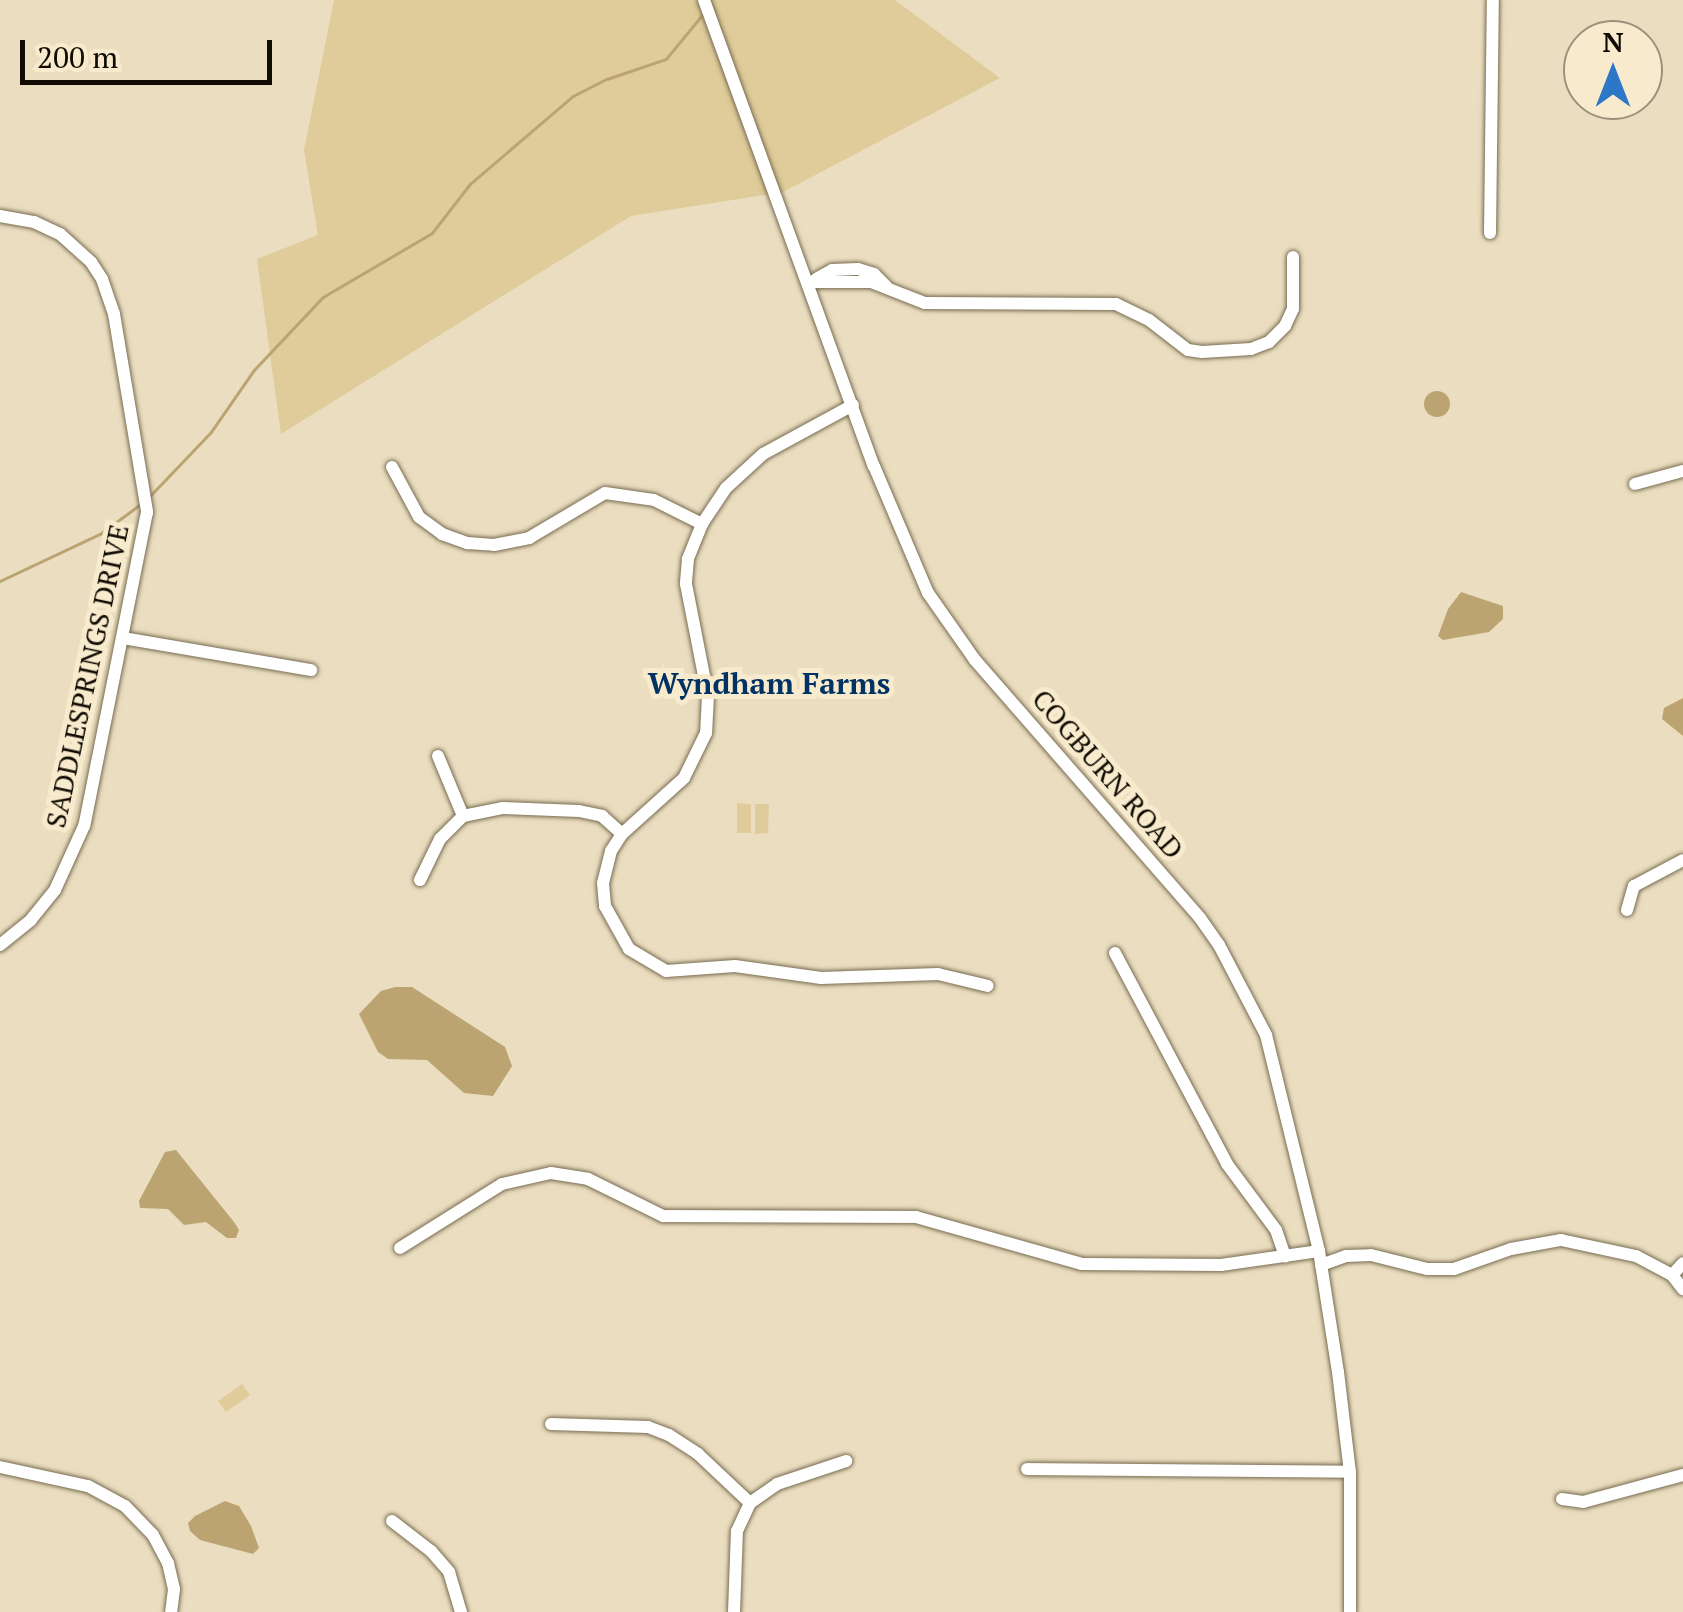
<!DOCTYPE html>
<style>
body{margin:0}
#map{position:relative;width:1683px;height:1612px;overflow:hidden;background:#ebdec0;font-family:"PT Serif",serif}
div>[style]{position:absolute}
.green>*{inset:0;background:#e0cb9a}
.water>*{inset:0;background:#bba471}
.round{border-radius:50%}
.stream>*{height:2.5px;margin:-1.25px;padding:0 1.25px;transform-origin:1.25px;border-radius:1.25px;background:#bba471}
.roads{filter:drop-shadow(0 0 2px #786c51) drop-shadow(0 0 2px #786c51)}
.minor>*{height:12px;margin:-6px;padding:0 6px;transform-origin:6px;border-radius:6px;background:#fff}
span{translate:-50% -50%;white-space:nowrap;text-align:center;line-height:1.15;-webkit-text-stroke:10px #f8ebcd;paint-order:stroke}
.street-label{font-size:28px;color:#100c03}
.neighbourhood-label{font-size:30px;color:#003263;font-weight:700}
.north{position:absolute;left:1563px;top:20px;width:100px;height:100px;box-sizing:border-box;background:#f8ebcd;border:2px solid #9b927c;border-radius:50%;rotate:0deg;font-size:28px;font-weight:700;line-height:40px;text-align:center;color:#100c03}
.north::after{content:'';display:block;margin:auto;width:35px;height:45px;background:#2d77c7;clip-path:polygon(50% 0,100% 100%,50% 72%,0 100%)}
.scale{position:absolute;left:20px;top:40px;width:252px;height:45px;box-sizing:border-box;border:5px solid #100c03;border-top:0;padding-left:12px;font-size:30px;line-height:35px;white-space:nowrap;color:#100c03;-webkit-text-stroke:8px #f8ebcd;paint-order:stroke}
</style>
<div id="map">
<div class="green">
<i style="clip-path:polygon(334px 0,895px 0,1000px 78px,783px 192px,631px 216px,281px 434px,257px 259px,318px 235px,304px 150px)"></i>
<i style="clip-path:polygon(737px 803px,751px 804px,751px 833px,737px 833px)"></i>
<i style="clip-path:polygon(755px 804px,769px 804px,768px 833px,755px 834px)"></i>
<i style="clip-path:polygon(242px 1384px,250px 1395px,226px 1412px,218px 1401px)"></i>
</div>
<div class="water">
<i class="round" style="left:1424px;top:391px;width:26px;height:26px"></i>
<i style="clip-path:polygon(1461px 592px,1503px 606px,1503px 619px,1489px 632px,1443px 640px,1438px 636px,1448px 609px)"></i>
<i style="clip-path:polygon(1683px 698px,1683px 736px,1662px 719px,1664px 708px)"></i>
<i style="clip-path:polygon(395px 987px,412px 987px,505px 1047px,512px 1066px,493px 1096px,464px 1093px,427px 1060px,388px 1059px,378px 1052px,359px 1014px,381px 991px)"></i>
<i style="clip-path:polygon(176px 1150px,234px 1222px,239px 1230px,236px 1238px,227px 1238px,206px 1222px,184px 1225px,168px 1209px,140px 1208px,139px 1201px,165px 1152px)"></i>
<i style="clip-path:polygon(225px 1501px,239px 1506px,251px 1526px,259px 1548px,253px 1554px,200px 1540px,190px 1531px,188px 1523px,195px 1516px)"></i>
</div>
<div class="stream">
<i style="left:148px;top:498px;width:91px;rotate:-46.3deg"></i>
<i style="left:211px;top:432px;width:75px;rotate:-55.3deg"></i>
<i style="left:254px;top:370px;width:100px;rotate:-46.6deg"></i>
<i style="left:323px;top:297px;width:126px;rotate:-30.4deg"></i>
<i style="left:432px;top:233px;width:62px;rotate:-52.2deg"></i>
<i style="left:470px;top:184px;width:135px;rotate:-40.5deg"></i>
<i style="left:573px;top:96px;width:38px;rotate:-27deg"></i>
<i style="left:607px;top:79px;width:62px;rotate:-18.7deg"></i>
<i style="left:666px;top:59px;width:58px;rotate:-50.6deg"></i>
<i style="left:0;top:581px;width:110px;rotate:-25.2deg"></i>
<i style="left:100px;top:534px;width:52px;rotate:-36.4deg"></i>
</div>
<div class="roads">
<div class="minor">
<i style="left:704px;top:0;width:496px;rotate:70deg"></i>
<i style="left:874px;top:466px;width:138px;rotate:67deg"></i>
<i style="left:928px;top:593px;width:82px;rotate:55deg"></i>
<i style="left:975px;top:660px;width:342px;rotate:48.9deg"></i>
<i style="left:1200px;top:918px;width:33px;rotate:55deg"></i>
<i style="left:1219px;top:945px;width:102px;rotate:62.4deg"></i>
<i style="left:1266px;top:1035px;width:222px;rotate:76.2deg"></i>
<i style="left:1319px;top:1251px;width:122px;rotate:81.1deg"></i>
<i style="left:1338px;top:1372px;width:101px;rotate:83.2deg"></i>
<i style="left:1350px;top:1472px;width:140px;rotate:90deg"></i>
<i style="left:0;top:216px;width:35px;rotate:10deg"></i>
<i style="left:34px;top:222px;width:29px;rotate:25deg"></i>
<i style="left:60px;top:234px;width:42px;rotate:42.1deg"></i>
<i style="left:91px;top:262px;width:20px;rotate:57deg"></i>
<i style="left:102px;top:279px;width:37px;rotate:71deg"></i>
<i style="left:114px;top:314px;width:201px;rotate:80.5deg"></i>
<i style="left:147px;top:512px;width:320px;rotate:101.3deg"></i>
<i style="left:84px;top:826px;width:70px;rotate:114.4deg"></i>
<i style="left:55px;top:890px;width:38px;rotate:129deg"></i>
<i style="left:31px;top:920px;width:40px;rotate:141deg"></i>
<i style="left:1490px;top:233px;width:233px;rotate:-89.3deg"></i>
<i style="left:816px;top:279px;width:18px;rotate:-29deg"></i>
<i style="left:832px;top:270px;width:26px;rotate:-2deg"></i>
<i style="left:858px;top:269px;width:17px;rotate:17deg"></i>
<i style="left:874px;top:274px;width:18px;rotate:45deg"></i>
<i style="left:811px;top:282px;width:60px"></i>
<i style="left:871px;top:282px;width:58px;rotate:21.3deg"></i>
<i style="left:925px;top:303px;width:191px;rotate:0.3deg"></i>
<i style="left:1116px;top:304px;width:37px;rotate:26deg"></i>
<i style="left:1149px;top:320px;width:49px;rotate:37.6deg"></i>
<i style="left:1188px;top:350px;width:14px;rotate:8deg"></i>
<i style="left:1202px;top:352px;width:49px;rotate:-3.5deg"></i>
<i style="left:1251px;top:349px;width:19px;rotate:-21deg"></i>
<i style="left:1269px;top:342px;width:23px;rotate:-45deg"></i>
<i style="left:1285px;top:326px;width:19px;rotate:-65deg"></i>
<i style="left:1293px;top:309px;width:52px;rotate:-90deg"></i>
<i style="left:853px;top:405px;width:102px;rotate:151.4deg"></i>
<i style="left:763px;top:454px;width:50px;rotate:137.4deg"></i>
<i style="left:726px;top:488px;width:43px;rotate:123.7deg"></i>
<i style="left:702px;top:524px;width:38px;rotate:112deg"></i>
<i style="left:688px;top:559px;width:25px;rotate:95deg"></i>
<i style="left:686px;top:584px;width:114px;rotate:78.9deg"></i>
<i style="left:708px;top:696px;width:37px;rotate:93deg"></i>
<i style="left:706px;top:733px;width:50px;rotate:116.1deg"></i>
<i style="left:684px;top:778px;width:84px;rotate:137.9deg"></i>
<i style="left:622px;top:834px;width:20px;rotate:123deg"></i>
<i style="left:611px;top:851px;width:33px;rotate:104deg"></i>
<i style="left:603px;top:883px;width:23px;rotate:85deg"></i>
<i style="left:605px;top:906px;width:49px;rotate:60.8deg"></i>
<i style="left:629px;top:949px;width:43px;rotate:30.7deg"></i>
<i style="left:666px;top:971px;width:69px;rotate:-4.1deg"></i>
<i style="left:735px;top:966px;width:87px;rotate:7.9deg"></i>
<i style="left:821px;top:978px;width:117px;rotate:-2deg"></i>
<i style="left:938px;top:974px;width:51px;rotate:13.5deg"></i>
<i style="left:392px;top:467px;width:57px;rotate:61.6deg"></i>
<i style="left:419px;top:517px;width:29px;rotate:36deg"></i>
<i style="left:442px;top:534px;width:27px;rotate:20deg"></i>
<i style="left:467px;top:543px;width:27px;rotate:4deg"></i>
<i style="left:494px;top:545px;width:36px;rotate:-11deg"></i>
<i style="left:529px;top:538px;width:88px;rotate:-30.6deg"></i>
<i style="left:605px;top:493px;width:49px;rotate:8.1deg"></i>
<i style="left:654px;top:500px;width:54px;rotate:26.6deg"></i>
<i style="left:1635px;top:484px;width:50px;rotate:-15.2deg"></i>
<i style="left:123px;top:638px;width:191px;rotate:9.7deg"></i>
<i style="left:438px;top:756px;width:65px;rotate:67.4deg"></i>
<i style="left:420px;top:880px;width:46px;rotate:-64deg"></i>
<i style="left:440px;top:839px;width:33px;rotate:-45deg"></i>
<i style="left:463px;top:816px;width:41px;rotate:-11.3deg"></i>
<i style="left:503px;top:808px;width:76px;rotate:2.3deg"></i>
<i style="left:579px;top:811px;width:24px;rotate:12deg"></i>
<i style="left:602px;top:816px;width:27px;rotate:42deg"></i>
<i style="left:1627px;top:910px;width:25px;rotate:-74deg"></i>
<i style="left:1634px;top:886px;width:55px;rotate:-28deg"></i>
<i style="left:1115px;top:953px;width:239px;rotate:62deg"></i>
<i style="left:1227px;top:1164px;width:82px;rotate:53.4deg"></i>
<i style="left:1276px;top:1230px;width:28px;rotate:71deg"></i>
<i style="left:400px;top:1248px;width:120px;rotate:-32.1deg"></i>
<i style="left:502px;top:1184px;width:50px;rotate:-12.7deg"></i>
<i style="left:551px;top:1173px;width:37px;rotate:9deg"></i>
<i style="left:588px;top:1179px;width:84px;rotate:26.3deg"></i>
<i style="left:663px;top:1216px;width:253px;rotate:0.2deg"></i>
<i style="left:916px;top:1217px;width:173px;rotate:15.8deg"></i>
<i style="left:1082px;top:1264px;width:139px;rotate:0.4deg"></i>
<i style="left:1221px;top:1265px;width:99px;rotate:-8.1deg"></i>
<i style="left:1321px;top:1265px;width:27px;rotate:-20deg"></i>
<i style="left:1346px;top:1256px;width:25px;rotate:-2deg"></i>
<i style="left:1371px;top:1255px;width:58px;rotate:14deg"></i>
<i style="left:1427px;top:1269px;width:27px"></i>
<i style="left:1454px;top:1269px;width:60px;rotate:-19.3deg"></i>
<i style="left:1511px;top:1249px;width:51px;rotate:-10.2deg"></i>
<i style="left:1561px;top:1240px;width:77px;rotate:12deg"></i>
<i style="left:1636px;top:1256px;width:41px;rotate:27.8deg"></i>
<i style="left:1672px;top:1275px;width:18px;rotate:52deg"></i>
<i style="left:1672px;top:1275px;width:16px;rotate:-47deg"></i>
<i style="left:551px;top:1424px;width:97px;rotate:1.8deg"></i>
<i style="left:648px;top:1427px;width:22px;rotate:21deg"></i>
<i style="left:669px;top:1435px;width:35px;rotate:33deg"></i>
<i style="left:698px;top:1454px;width:71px;rotate:43.3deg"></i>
<i style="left:0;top:1467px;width:90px;rotate:12.2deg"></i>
<i style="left:88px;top:1486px;width:42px;rotate:28.4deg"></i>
<i style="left:125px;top:1506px;width:40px;rotate:46deg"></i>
<i style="left:153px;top:1535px;width:32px;rotate:62deg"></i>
<i style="left:168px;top:1563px;width:27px;rotate:77deg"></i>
<i style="left:174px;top:1589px;width:23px;rotate:97deg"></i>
<i style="left:1027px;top:1469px;width:323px;rotate:0.5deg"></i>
<i style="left:1562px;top:1499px;width:21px;rotate:8deg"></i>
<i style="left:1583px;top:1502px;width:104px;rotate:-15.1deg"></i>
<i style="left:392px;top:1521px;width:49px;rotate:37.6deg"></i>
<i style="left:431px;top:1551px;width:28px;rotate:49deg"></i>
<i style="left:449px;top:1572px;width:42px;rotate:73.3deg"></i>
<i style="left:734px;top:1612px;width:81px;rotate:-87.9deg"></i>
<i style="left:737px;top:1531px;width:31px;rotate:-65deg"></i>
<i style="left:750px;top:1503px;width:33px;rotate:-35deg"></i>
<i style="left:777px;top:1484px;width:73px;rotate:-18.4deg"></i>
</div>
</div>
<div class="street-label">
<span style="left:87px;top:676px;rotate:-78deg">SADDLESPRINGS DRIVE</span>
<span style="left:1108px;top:774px;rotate:49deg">COGBURN ROAD</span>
</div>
<div class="neighbourhood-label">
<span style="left:769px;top:683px">Wyndham Farms</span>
</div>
<div class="north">N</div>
<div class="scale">200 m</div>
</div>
